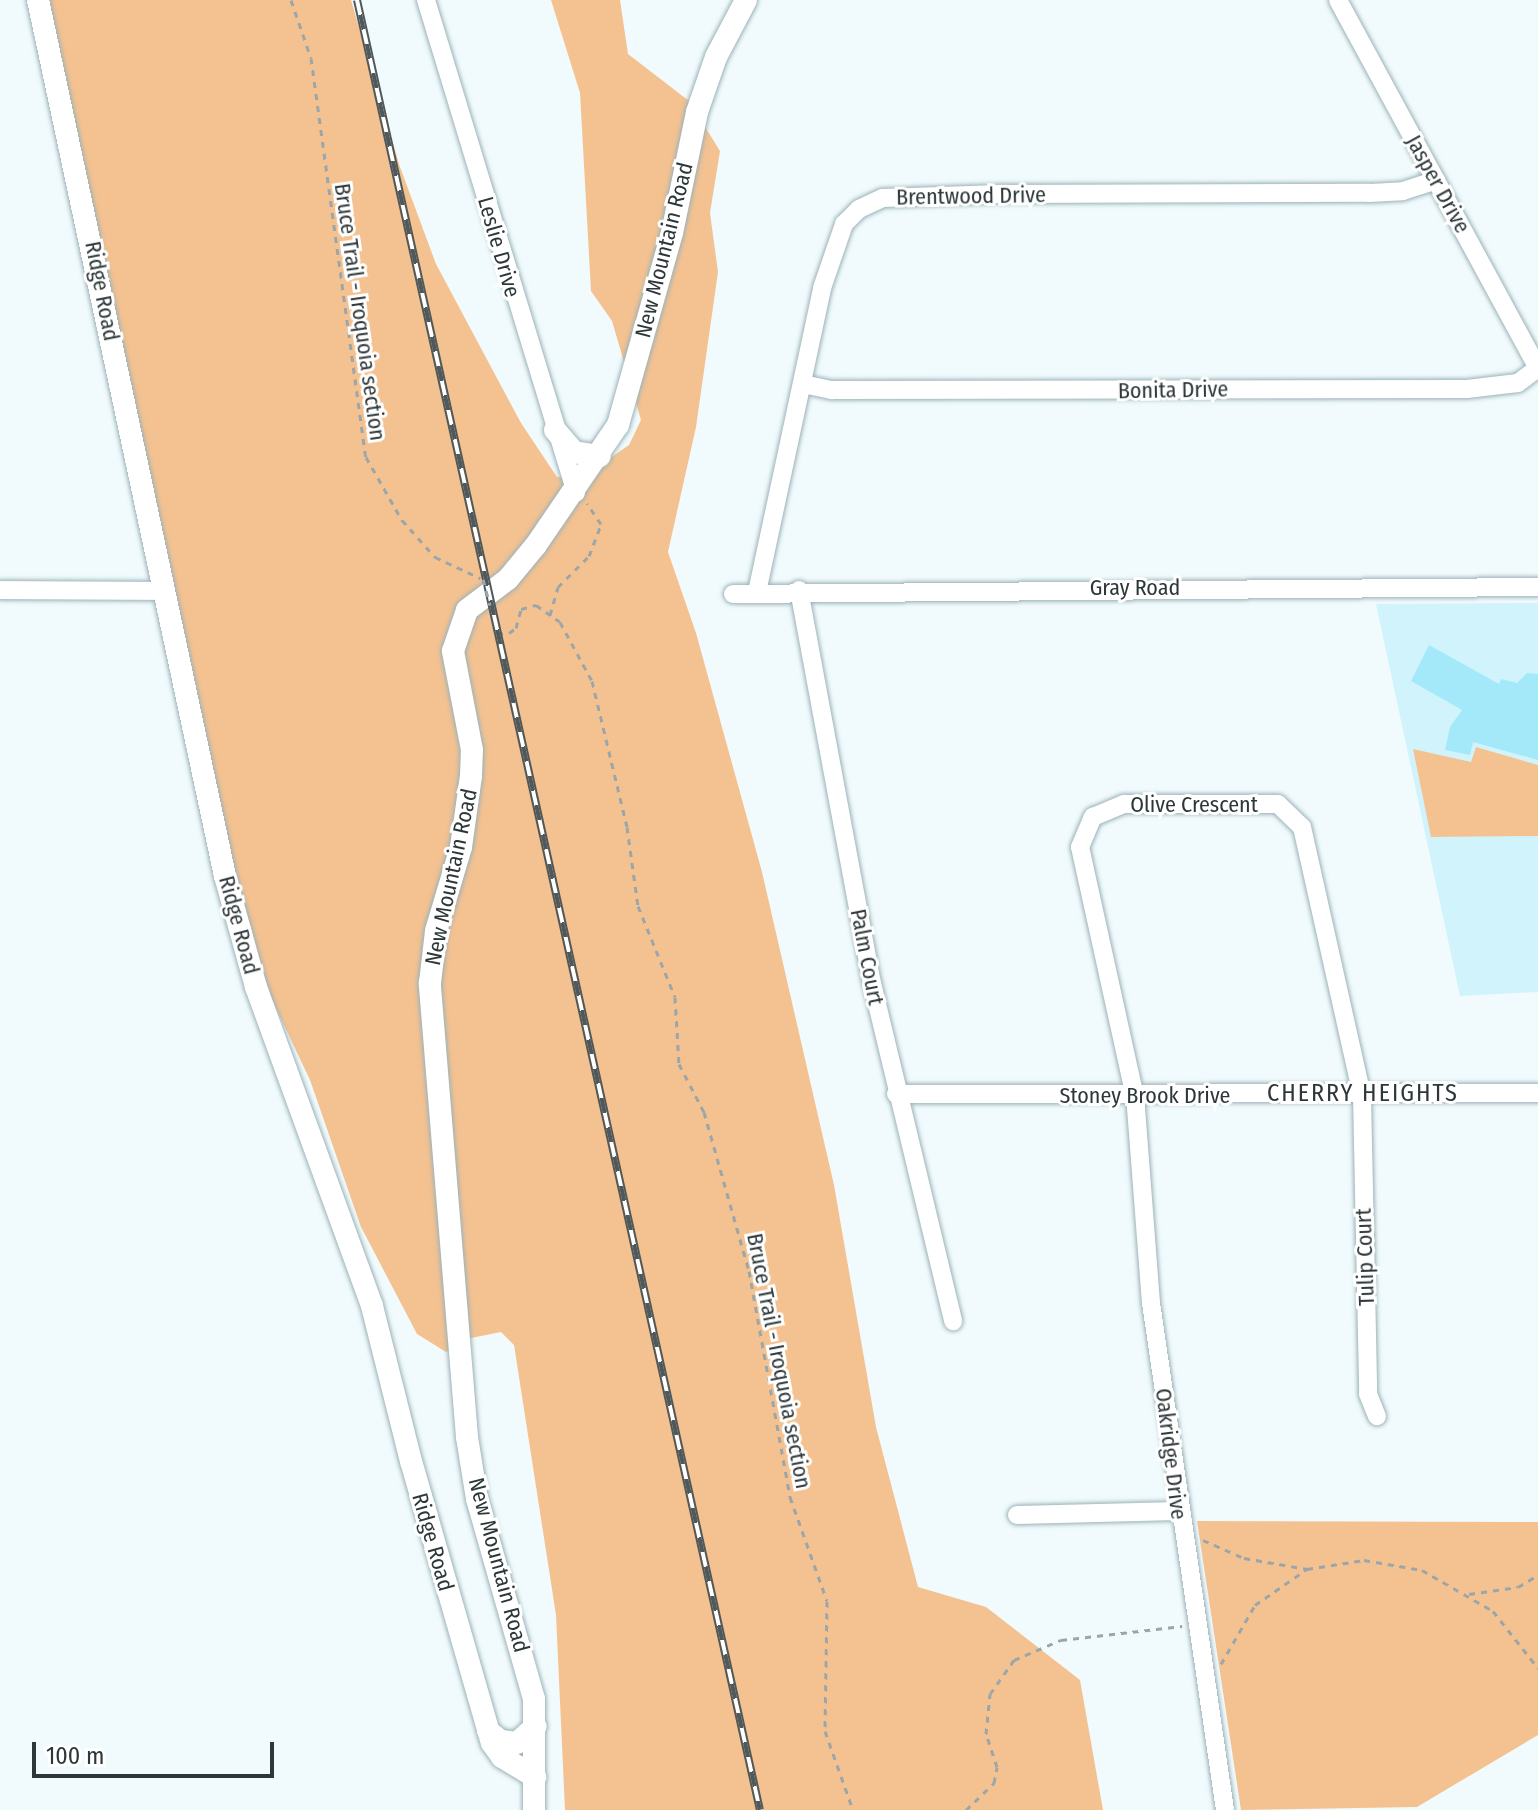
<!DOCTYPE html>
<style>
body{margin:0}
#map{position:relative;width:1538px;height:1810px;overflow:hidden;background:#f1fbfd;font-family:"Fira Sans Condensed",sans-serif}
div>[style]{position:absolute}
.built>*{inset:0;background:#d1f4fc}
.green>*{inset:0;background:#f4c291}
.building>*{inset:0;background:#a3e9fa}
.path>*{height:3px;margin-top:-1.5px;transform-origin:0;background:repeating-linear-gradient(90deg,#9ca6a8 0 6px,transparent 0 12px)}
.roads{filter:drop-shadow(0 0 2px #9bb2b8) drop-shadow(0 0 2px #9bb2b8)}
.minor>*{height:18px;margin:-9px;padding:0 9px;transform-origin:9px;border-radius:9px;background:#fff}
.major>*{height:22px;margin:-11px;padding:0 11px;transform-origin:11px;border-radius:11px;background:#fff}
.rail>*{height:8px;margin-top:-4px;transform-origin:0;background:repeating-linear-gradient(90deg,#fff 0 15px,#4f595b 0 30px);box-sizing:border-box;border-block:2px solid #4f595b}
.path-bridge>*{height:3px;margin-top:-1.5px;transform-origin:0;background:repeating-linear-gradient(90deg,#9ca6a8 0 6px,transparent 0 12px)}
span{translate:-50% -50%;white-space:nowrap;text-align:center;line-height:1.15;-webkit-text-stroke:6px #fff;paint-order:stroke}
.street-label{font-size:22px;color:#2d3739}
.neighbourhood-label{font-size:24px;color:#2d3739;letter-spacing:2px}
.scale{position:absolute;left:32px;top:1742px;width:242px;height:36px;box-sizing:border-box;border:4px solid #2d3739;border-top:0;padding-left:10px;font-size:24px;line-height:28px;white-space:nowrap;color:#2d3739;-webkit-text-stroke:6px #fff;paint-order:stroke}
</style>
<div id="map">
<div class="built">
<i style="clip-path:polygon(1538px 603px,1538px 992px,1460px 996px,1376px 604px)"></i>
</div>
<div class="green">
<i style="clip-path:polygon(46px 0,351px 0,400px 167px,436px 264px,521px 423px,557px 477px,581px 478px,629px 445px,641px 420px,612px 321px,591px 291px,580px 93px,551px 0,620px 0,628px 54px,689px 101px,720px 151px,710px 213px,718px 272px,696px 427px,668px 552px,696px 633px,762px 872px,834px 1185px,876px 1427px,918px 1587px,986px 1607px,1080px 1680px,1103px 1810px,565px 1810px,556px 1615px,514px 1345px,501px 1332px,471px 1338px,446px 1352px,417px 1334px,361px 1227px,310px 1080px,237px 926px)"></i>
<i style="clip-path:polygon(1476px 747px,1538px 765px,1538px 836px,1431px 837px,1413px 749px,1471px 762px)"></i>
<i style="clip-path:polygon(1197px 1521px,1538px 1522px,1538px 1735px,1417px 1807px,1241px 1810px)"></i>
</div>
<div class="building">
<i style="clip-path:polygon(1429px 645px,1499px 684px,1501px 679px,1517px 683px,1527px 673px,1538px 674px,1538px 760px,1473px 742px,1470px 755px,1445px 750px,1450px 727px,1462px 710px,1411px 681px)"></i>
</div>
<div class="path">
<i style="left:291px;top:0;width:61px;rotate:71deg"></i>
<i style="left:311px;top:58px;width:403px;rotate:82.2deg"></i>
<i style="left:366px;top:457px;width:73px;rotate:60.3deg"></i>
<i style="left:402px;top:520px;width:50px;rotate:48.3deg"></i>
<i style="left:435px;top:557px;width:50px;rotate:25deg"></i>
<i style="left:492px;top:613px;width:22px;rotate:77deg"></i>
<i style="left:497px;top:634px;width:12px;rotate:-5deg"></i>
<i style="left:509px;top:633px;width:9px;rotate:-36deg"></i>
<i style="left:516px;top:628px;width:20px;rotate:-75deg"></i>
<i style="left:521px;top:609px;width:16px;rotate:-15deg"></i>
<i style="left:536px;top:605px;width:29px;rotate:35deg"></i>
<i style="left:560px;top:622px;width:67px;rotate:61.5deg"></i>
<i style="left:592px;top:681px;width:150px;rotate:76.5deg"></i>
<i style="left:627px;top:827px;width:80px;rotate:82.1deg"></i>
<i style="left:638px;top:906px;width:98px;rotate:67.9deg"></i>
<i style="left:675px;top:997px;width:67px;rotate:86.6deg"></i>
<i style="left:679px;top:1064px;width:54px;rotate:62.5deg"></i>
<i style="left:704px;top:1112px;width:165px;rotate:74.2deg"></i>
<i style="left:749px;top:1271px;width:230px;rotate:79.7deg"></i>
<i style="left:790px;top:1497px;width:110px;rotate:70.4deg"></i>
<i style="left:827px;top:1601px;width:130px;rotate:90.9deg"></i>
<i style="left:825px;top:1731px;width:84px;rotate:70.5deg"></i>
<i style="left:550px;top:615px;width:29px;rotate:-74deg"></i>
<i style="left:558px;top:587px;width:44px;rotate:-45deg"></i>
<i style="left:589px;top:556px;width:34px;rotate:-69deg"></i>
<i style="left:601px;top:524px;width:25px;rotate:-124deg"></i>
<i style="left:1203px;top:1540px;width:45px;rotate:23.7deg"></i>
<i style="left:1244px;top:1558px;width:64px;rotate:9.9deg"></i>
<i style="left:1307px;top:1569px;width:58px;rotate:-9deg"></i>
<i style="left:1364px;top:1560px;width:59px;rotate:9.8deg"></i>
<i style="left:1422px;top:1570px;width:82px;rotate:30deg"></i>
<i style="left:1493px;top:1611px;width:73px;rotate:51.7deg"></i>
<i style="left:1469px;top:1594px;width:49px;rotate:-8.1deg"></i>
<i style="left:1518px;top:1587px;width:23px;rotate:-31deg"></i>
<i style="left:1221px;top:1664px;width:68px;rotate:-60deg"></i>
<i style="left:1255px;top:1605px;width:63px;rotate:-34.7deg"></i>
<i style="left:966px;top:1810px;width:39px;rotate:-44deg"></i>
<i style="left:994px;top:1783px;width:16px;rotate:-79deg"></i>
<i style="left:997px;top:1767px;width:35px;rotate:-108deg"></i>
<i style="left:986px;top:1734px;width:40px;rotate:-84.3deg"></i>
<i style="left:990px;top:1694px;width:42px;rotate:-54.8deg"></i>
<i style="left:1014px;top:1660px;width:51px;rotate:-23.1deg"></i>
<i style="left:1061px;top:1640px;width:122px;rotate:-6.6deg"></i>
</div>
<div class="roads">
<div class="minor">
<i style="left:426px;top:0;width:515px;rotate:73.08deg"></i>
<i style="left:1338px;top:0;width:419px;rotate:61.5deg"></i>
<i style="left:803px;top:384px;width:30px;rotate:12deg"></i>
<i style="left:832px;top:390px;width:635px;rotate:-0.09deg"></i>
<i style="left:1467px;top:389px;width:51px;rotate:-6.7deg"></i>
<i style="left:1518px;top:383px;width:25px;rotate:-37deg"></i>
<i style="left:0;top:590px;width:164px;rotate:0.3deg"></i>
<i style="left:799px;top:590px;width:400px;rotate:79.5deg"></i>
<i style="left:872px;top:983px;width:348px;rotate:76.5deg"></i>
<i style="left:757px;top:592px;width:311px;rotate:-77.9deg"></i>
<i style="left:822px;top:288px;width:68px;rotate:-71deg"></i>
<i style="left:844px;top:224px;width:21px;rotate:-45deg"></i>
<i style="left:859px;top:209px;width:26px;rotate:-25deg"></i>
<i style="left:883px;top:198px;width:116px;rotate:-2deg"></i>
<i style="left:999px;top:194px;width:370px;rotate:-0.2deg"></i>
<i style="left:1369px;top:193px;width:34px;rotate:-3deg"></i>
<i style="left:1403px;top:191px;width:35px;rotate:-18deg"></i>
<i style="left:733px;top:594px;width:805px;rotate:-0.5deg"></i>
<i style="left:896px;top:1094px;width:642px;rotate:-0.09deg"></i>
<i style="left:1017px;top:1515px;width:162px;rotate:-1.4deg"></i>
<i style="left:1225px;top:1810px;width:512px;rotate:-98.3deg"></i>
<i style="left:1151px;top:1303px;width:207px;rotate:-94.4deg"></i>
<i style="left:1135px;top:1097px;width:256px;rotate:-102.4deg"></i>
<i style="left:1080px;top:847px;width:33px;rotate:-67deg"></i>
<i style="left:1093px;top:817px;width:34px;rotate:-23deg"></i>
<i style="left:1124px;top:804px;width:154px"></i>
<i style="left:1278px;top:804px;width:33px;rotate:44deg"></i>
<i style="left:1302px;top:827px;width:276px;rotate:77.4deg"></i>
<i style="left:1362px;top:1096px;width:298px;rotate:88.8deg"></i>
<i style="left:1368px;top:1394px;width:24px;rotate:68deg"></i>
</div>
<div class="major">
<i style="left:38px;top:0;width:896px;rotate:77.95deg"></i>
<i style="left:225px;top:876px;width:115px;rotate:74.4deg"></i>
<i style="left:256px;top:987px;width:339px;rotate:70deg"></i>
<i style="left:372px;top:1306px;width:160px;rotate:75.9deg"></i>
<i style="left:411px;top:1461px;width:293px;rotate:74deg"></i>
<i style="left:492px;top:1743px;width:17px;rotate:54deg"></i>
<i style="left:502px;top:1757px;width:39px;rotate:31deg"></i>
<i style="left:555px;top:430px;width:29px;rotate:49deg"></i>
<i style="left:574px;top:452px;width:26px;rotate:9deg"></i>
<i style="left:488px;top:1731px;width:16px;rotate:38deg"></i>
<i style="left:501px;top:1741px;width:16px;rotate:7deg"></i>
<i style="left:517px;top:1743px;width:25px;rotate:-42deg"></i>
<i style="left:534px;top:1810px;width:111px;rotate:-90deg"></i>
<i style="left:534px;top:1699px;width:208px;rotate:-105.9deg"></i>
<i style="left:477px;top:1499px;width:63px;rotate:-99.2deg"></i>
<i style="left:467px;top:1437px;width:456px;rotate:-94.7deg"></i>
<i style="left:430px;top:983px;width:52px;rotate:-83.4deg"></i>
<i style="left:436px;top:931px;width:88px;rotate:-73.4deg"></i>
<i style="left:461px;top:847px;width:72px;rotate:-82deg"></i>
<i style="left:471px;top:776px;width:26px;rotate:-88deg"></i>
<i style="left:472px;top:750px;width:101px;rotate:-100.9deg"></i>
<i style="left:453px;top:651px;width:43px;rotate:-71.1deg"></i>
<i style="left:467px;top:610px;width:51px;rotate:-37.1deg"></i>
<i style="left:508px;top:579px;width:44px;rotate:-50.5deg"></i>
<i style="left:536px;top:545px;width:145px;rotate:-55.7deg"></i>
<i style="left:618px;top:425px;width:199px;rotate:-74.3deg"></i>
<i style="left:672px;top:233px;width:124px;rotate:-78.3deg"></i>
<i style="left:697px;top:112px;width:58px;rotate:-70.9deg"></i>
<i style="left:716px;top:57px;width:64px;rotate:-62.2deg"></i>
</div>
</div>
<div class="rail">
<i style="left:357px;top:0;width:1854px;rotate:77.45deg"></i>
</div>
<div class="path-bridge">
<i style="left:483px;top:579px;width:27px;rotate:75deg"></i>
</div>
<div class="street-label">
<span style="left:1438px;top:184px;rotate:61deg">Jasper Drive</span>
<span style="left:971px;top:196px;rotate:-1deg">Brentwood Drive</span>
<span style="left:499px;top:247px;rotate:74deg">Leslie Drive</span>
<span style="left:664px;top:250px;rotate:-76deg">New Mountain Road</span>
<span style="left:102px;top:291px;rotate:79deg">Ridge Road</span>
<span style="left:360px;top:312px;rotate:82deg">Bruce Trail - Iroquoia section</span>
<span style="left:1173px;top:390px;rotate:-1deg">Bonita Drive</span>
<span style="left:1135px;top:588px">Gray Road</span>
<span style="left:1194px;top:805px">Olive Crescent</span>
<span style="left:451px;top:877px;rotate:-78deg">New Mountain Road</span>
<span style="left:239px;top:925px;rotate:75deg">Ridge Road</span>
<span style="left:867px;top:957px;rotate:79deg">Palm Court</span>
<span style="left:1145px;top:1096px">Stoney Brook Drive</span>
<span style="left:1365px;top:1257px;rotate:-92deg">Tulip Court</span>
<span style="left:779px;top:1361px;rotate:79deg">Bruce Trail - Iroquoia section</span>
<span style="left:1171px;top:1454px;rotate:83deg">Oakridge Drive</span>
<span style="left:433px;top:1542px;rotate:74deg">Ridge Road</span>
<span style="left:499px;top:1565px;rotate:75deg">New Mountain Road</span>
</div>
<div class="neighbourhood-label">
<span style="left:1363px;top:1094px">CHERRY HEIGHTS</span>
</div>
<div class="scale">100 m</div>
</div>
